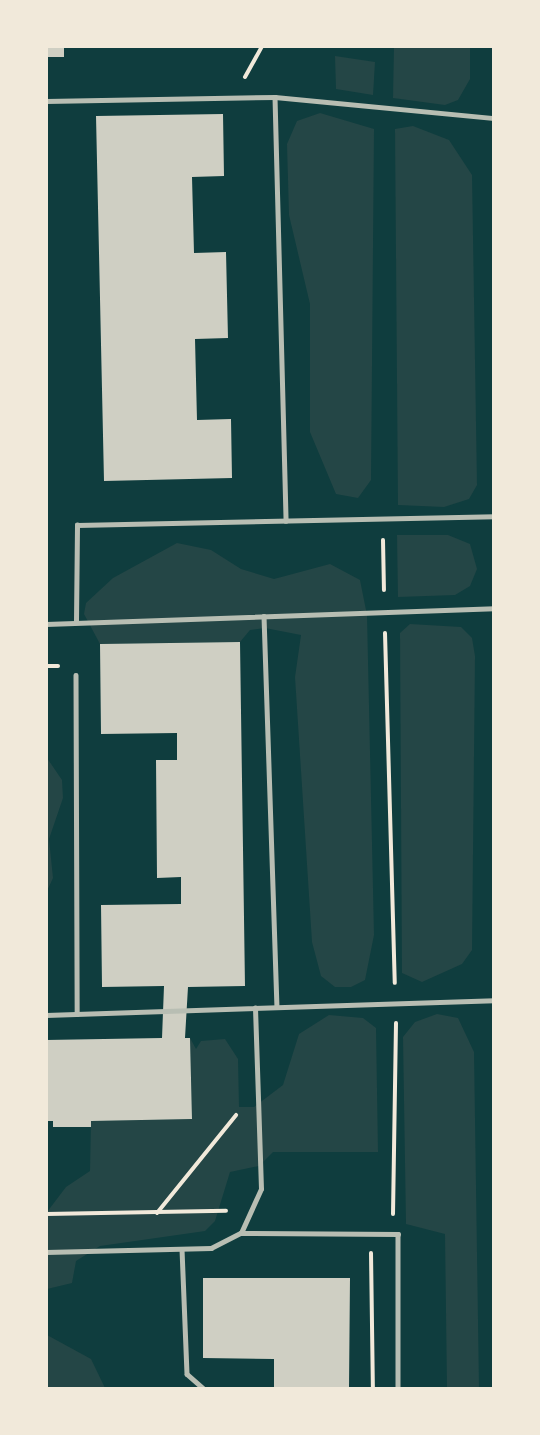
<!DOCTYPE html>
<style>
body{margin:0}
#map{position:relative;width:540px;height:1435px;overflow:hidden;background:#0f3d3e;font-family:"Golos Text",sans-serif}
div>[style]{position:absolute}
.green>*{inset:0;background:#244646}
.building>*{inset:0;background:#cfcfc3}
.path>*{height:4px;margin:-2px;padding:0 2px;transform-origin:2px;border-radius:2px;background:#f1e9da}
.service>*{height:4.5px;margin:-2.25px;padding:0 2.25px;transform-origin:2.25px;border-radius:2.25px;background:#b8beb3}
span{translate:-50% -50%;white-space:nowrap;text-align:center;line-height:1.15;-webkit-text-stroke:4.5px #f1e9da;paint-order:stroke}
.frame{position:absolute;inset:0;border:48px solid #f1e9da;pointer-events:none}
</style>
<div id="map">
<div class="green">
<i style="clip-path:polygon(394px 47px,470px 47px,470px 79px,458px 100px,445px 105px,393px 98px)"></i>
<i style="clip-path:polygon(335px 56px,375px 62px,373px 95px,336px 89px)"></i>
<i style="clip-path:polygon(320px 113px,374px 129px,371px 480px,358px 498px,336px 494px,310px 432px,310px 304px,289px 215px,287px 144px,297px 121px)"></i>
<i style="clip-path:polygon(413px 126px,449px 140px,472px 175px,477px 485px,469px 499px,444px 507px,398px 505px,395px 129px)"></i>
<i style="clip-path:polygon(397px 535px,448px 535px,470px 544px,477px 569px,470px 586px,455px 595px,398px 597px)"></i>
<i style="clip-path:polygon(177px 543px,211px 550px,241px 569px,274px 579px,330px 564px,360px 580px,367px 615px,374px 935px,365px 980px,351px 987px,335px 987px,321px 976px,312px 942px,295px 677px,301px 635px,265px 628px,250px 630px,240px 642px,100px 644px,84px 614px,86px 603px,113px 578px)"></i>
<i style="clip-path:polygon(410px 624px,461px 627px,472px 638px,475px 656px,472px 950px,462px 964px,422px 982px,402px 973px,400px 633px)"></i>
<i style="clip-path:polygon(47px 758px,62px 780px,63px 798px,49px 839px,53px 878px,47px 891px)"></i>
<i style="clip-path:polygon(437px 1014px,458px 1018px,474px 1052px,479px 1388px,447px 1388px,445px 1234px,406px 1224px,403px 1037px,415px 1022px)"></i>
<i style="clip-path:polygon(329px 1015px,363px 1018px,376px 1028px,378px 1152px,273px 1152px,259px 1166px,230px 1172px,215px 1221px,205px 1231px,100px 1246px,76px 1261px,72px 1283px,47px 1289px,47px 1212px,66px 1187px,90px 1171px,91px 1121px,192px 1119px,190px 1038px,196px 1049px,201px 1041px,225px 1039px,238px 1059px,239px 1107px,254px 1107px,283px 1085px,299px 1034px)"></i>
<i style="clip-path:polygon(47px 1335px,91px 1359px,105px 1388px,47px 1388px)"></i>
</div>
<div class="building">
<i style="clip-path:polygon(46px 46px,64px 46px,64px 57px,46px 57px)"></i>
<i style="clip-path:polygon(223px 114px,224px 176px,192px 177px,194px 253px,226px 252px,228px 338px,195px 339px,197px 420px,231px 419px,232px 478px,104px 481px,96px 116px)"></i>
<i style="clip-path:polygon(240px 642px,245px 986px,188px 987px,185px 1038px,190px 1038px,192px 1119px,91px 1121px,91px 1127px,53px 1127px,53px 1121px,46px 1121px,46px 1040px,162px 1038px,164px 986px,102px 987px,101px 905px,181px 904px,181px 877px,157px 878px,156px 760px,177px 760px,177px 733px,101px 734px,100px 644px)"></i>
<i style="clip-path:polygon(203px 1278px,350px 1278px,349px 1388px,274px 1388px,274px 1359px,203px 1358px)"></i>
</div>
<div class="path">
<i style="left:245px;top:77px;width:35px;rotate:-61deg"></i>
<i style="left:383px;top:540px;width:50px;rotate:88.9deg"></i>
<i style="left:385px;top:633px;width:350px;rotate:88.4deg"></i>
<i style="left:46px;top:666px;width:12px"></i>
<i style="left:157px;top:1213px;width:126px;rotate:-51.1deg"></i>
<i style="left:46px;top:1214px;width:180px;rotate:-1deg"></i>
<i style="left:393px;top:1214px;width:191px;rotate:-89.1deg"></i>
<i style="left:371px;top:1253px;width:135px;rotate:89.2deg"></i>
</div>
<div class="service">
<i style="left:275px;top:97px;width:424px;rotate:88.5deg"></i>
<i style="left:46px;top:101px;width:229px;rotate:-1deg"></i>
<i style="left:275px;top:97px;width:220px;rotate:5.5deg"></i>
<i style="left:264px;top:616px;width:391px;rotate:88.1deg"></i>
<i style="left:76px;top:622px;width:97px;rotate:-89.4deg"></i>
<i style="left:77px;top:525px;width:417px;rotate:-1.2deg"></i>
<i style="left:46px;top:624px;width:448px;rotate:-2deg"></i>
<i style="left:76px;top:675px;width:339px;rotate:89.8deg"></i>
<i style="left:46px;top:1015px;width:448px;rotate:-1.9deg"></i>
<i style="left:241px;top:1233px;width:157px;rotate:0.4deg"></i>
<i style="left:398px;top:1234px;width:154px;rotate:90deg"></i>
<i style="left:182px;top:1249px;width:125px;rotate:87.7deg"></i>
<i style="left:187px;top:1374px;width:21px;rotate:41deg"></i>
<i style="left:46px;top:1252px;width:165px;rotate:-1.4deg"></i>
<i style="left:211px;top:1248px;width:34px;rotate:-27deg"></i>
<i style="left:241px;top:1233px;width:48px;rotate:-65.6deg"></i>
<i style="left:261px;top:1189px;width:181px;rotate:-91.9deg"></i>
</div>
<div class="frame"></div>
</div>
